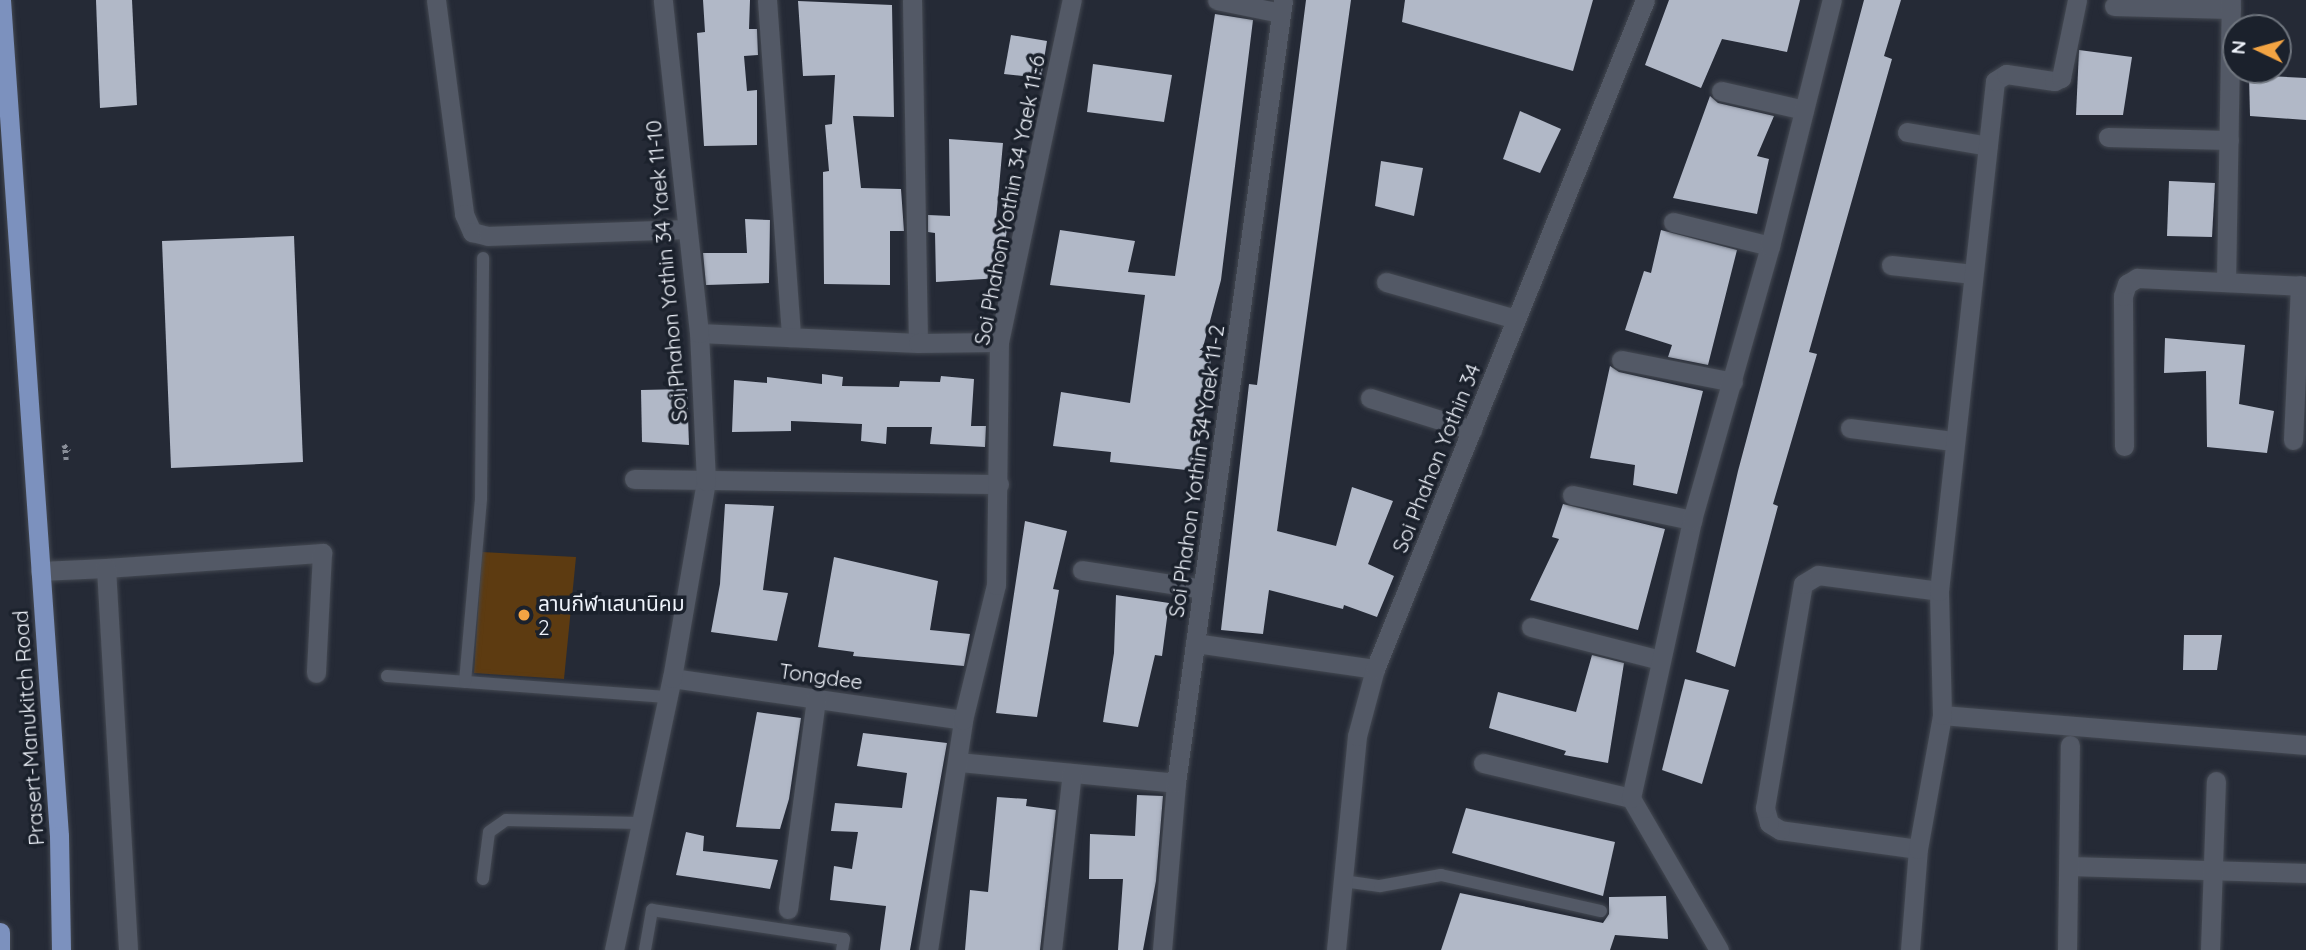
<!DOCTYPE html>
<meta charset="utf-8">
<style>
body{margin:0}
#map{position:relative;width:2306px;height:950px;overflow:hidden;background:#252a36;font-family:Quicksand,"Noto Sans Thai",sans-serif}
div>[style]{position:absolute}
.green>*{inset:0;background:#5d3b11}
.building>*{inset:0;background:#b1b8c7}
.path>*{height:4.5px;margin-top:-2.25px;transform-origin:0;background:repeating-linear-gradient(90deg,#898e98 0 3.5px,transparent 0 7px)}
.roads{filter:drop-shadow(0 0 2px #444952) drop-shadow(0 0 2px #444952)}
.service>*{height:12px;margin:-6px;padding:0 6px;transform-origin:6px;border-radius:6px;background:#535966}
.minor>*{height:19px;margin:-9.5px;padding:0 9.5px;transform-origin:9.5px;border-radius:9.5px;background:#535966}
.primary>*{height:19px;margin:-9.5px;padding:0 9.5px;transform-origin:9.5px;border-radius:9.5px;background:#7c91be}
.dots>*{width:19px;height:19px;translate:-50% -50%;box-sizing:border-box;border:4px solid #1b212c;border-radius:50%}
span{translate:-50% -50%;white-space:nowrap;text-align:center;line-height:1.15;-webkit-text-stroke:7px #1b212c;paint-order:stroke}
.street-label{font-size:21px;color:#eef2fa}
.poi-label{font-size:21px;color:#eef2fa}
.left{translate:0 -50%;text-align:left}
.north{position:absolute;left:2222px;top:14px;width:70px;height:70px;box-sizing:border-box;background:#1b212c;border:2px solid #6f757e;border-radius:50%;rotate:275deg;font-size:19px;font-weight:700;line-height:28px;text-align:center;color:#eef2fa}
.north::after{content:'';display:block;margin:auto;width:24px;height:32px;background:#f3a443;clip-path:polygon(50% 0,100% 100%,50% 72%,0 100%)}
</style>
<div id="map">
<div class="green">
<i style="clip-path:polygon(482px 552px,576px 557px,564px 679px,474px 673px)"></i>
</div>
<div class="building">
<i style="clip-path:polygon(96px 0,132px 0,137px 105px,100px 108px)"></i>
<i style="clip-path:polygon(703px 0,750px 0,749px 29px,757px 29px,758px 55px,744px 56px,747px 91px,757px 90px,757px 145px,704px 146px,697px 33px,705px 32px)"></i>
<i style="clip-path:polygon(1306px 0,1351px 0,1277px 531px,1336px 546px,1352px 487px,1393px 501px,1368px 564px,1394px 576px,1377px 617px,1344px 605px,1343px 609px,1269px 590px,1263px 634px,1221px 630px,1249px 384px,1257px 385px)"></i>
<i style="clip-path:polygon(1405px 0,1593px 0,1573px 71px,1402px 22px)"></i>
<i style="clip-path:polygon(1669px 0,1800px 0,1787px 52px,1722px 39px,1701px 88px,1645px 65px)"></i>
<i style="clip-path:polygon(1864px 0,1901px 0,1884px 56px,1892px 59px,1809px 352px,1817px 354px,1773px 504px,1778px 506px,1735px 667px,1696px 652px,1738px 471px)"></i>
<i style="clip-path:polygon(798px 1px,892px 5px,894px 117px,853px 116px,861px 188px,901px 189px,904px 231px,890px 231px,890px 285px,824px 284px,823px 172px,829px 171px,825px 125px,832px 124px,835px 75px,803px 76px)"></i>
<i style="clip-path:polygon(1215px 14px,1253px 20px,1221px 280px,1202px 351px,1212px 352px,1196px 471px,1110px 462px,1111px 452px,1053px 446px,1061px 392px,1130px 403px,1145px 295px,1050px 285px,1060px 230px,1135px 241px,1128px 272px,1175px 276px)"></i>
<i style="clip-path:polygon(1011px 35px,1047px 41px,1041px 78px,1004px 74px)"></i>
<i style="clip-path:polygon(2079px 50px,2132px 57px,2123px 115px,2076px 115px)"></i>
<i style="clip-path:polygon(1093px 64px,1172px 75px,1164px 122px,1087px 112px)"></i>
<i style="clip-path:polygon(2249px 75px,2306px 78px,2306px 120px,2250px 116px)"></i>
<i style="clip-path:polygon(1710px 96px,1718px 103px,1774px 116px,1757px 156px,1769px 159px,1757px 214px,1673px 198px)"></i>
<i style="clip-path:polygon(1520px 111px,1561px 129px,1540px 173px,1503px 159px)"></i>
<i style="clip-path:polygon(949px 139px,1003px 143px,996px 220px,1008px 222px,1000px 278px,936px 282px,935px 233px,928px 232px,928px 215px,950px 216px)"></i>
<i style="clip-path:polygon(1381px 161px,1423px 168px,1414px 216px,1375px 206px)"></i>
<i style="clip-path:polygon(2169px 181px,2215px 183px,2212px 237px,2167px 236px)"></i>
<i style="clip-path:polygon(745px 219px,770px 220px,769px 283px,706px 285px,703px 253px,747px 253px)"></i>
<i style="clip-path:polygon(1661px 230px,1737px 250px,1708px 365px,1668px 357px,1672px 345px,1625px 330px,1644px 271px,1651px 273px)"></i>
<i style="clip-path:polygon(294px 236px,303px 462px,171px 468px,162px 241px)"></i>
<i style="clip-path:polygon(2165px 338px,2245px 345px,2239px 404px,2274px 411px,2267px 453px,2207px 447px,2206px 371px,2164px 373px)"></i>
<i style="clip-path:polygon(1610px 366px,1619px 372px,1703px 391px,1677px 494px,1633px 485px,1635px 465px,1590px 458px)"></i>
<i style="clip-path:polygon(822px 374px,843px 377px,842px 386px,899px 387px,900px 381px,940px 382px,941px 376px,974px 379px,971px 426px,986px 426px,985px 447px,930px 444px,932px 427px,887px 427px,886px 444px,861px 441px,862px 424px,791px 421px,791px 431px,732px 432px,734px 380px,767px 383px,767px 377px,822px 384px)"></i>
<i style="clip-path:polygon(687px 389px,689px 445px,642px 442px,641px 390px)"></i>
<i style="clip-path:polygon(725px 504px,774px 506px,763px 590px,788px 593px,777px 641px,711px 632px,720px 584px)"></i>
<i style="clip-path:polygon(1563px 504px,1665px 529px,1638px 630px,1530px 600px,1559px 539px,1552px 537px)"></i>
<i style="clip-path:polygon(1025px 521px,1067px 531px,1053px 589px,1059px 590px,1037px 717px,996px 713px)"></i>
<i style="clip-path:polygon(834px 557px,938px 581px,930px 630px,970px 634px,964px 666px,853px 656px,854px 652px,818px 647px)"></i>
<i style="clip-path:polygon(1116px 595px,1169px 603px,1162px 656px,1155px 655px,1138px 727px,1103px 722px,1114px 653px)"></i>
<i style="clip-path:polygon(2184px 635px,2222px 635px,2217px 670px,2183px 670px)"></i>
<i style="clip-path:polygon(1592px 655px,1624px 663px,1608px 763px,1564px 755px,1566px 751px,1489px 728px,1498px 692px,1576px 712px)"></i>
<i style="clip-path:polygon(1685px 679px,1729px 690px,1702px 784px,1662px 770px)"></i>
<i style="clip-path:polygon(757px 712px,801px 718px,789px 799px,780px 829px,736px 827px)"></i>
<i style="clip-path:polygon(863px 733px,947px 743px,910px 950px,880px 950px,886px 906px,830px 900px,834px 866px,852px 869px,858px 832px,831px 831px,835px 803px,902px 808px,907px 773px,857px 766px)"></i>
<i style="clip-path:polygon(1137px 795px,1163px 796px,1156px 881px,1143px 950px,1118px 950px,1123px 879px,1089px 879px,1090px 834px,1135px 836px)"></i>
<i style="clip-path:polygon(997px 797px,1027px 799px,1026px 806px,1056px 810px,1040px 950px,965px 950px,970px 890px,988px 892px)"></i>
<i style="clip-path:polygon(1466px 808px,1615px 842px,1603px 896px,1452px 853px)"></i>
<i style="clip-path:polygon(686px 832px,704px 836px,703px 851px,778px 860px,770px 889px,676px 875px)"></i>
<i style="clip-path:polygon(1460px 893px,1603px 923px,1609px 914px,1609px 897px,1666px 896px,1668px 939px,1615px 935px,1610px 950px,1441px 950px)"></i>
</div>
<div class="path">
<i style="left:66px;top:460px;width:15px;rotate:-98deg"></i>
<i style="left:64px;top:445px;width:8px;rotate:50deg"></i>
</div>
<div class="roads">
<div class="service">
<i style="left:387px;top:676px;width:280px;rotate:4.3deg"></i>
<i style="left:465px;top:682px;width:184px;rotate:-85deg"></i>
<i style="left:481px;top:499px;width:241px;rotate:-89.5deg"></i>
<i style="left:483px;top:879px;width:47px;rotate:-82.7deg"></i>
<i style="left:489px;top:832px;width:21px;rotate:-35deg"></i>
<i style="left:506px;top:820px;width:133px;rotate:1.3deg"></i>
<i style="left:1343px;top:881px;width:37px;rotate:8deg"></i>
<i style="left:1380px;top:886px;width:62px;rotate:-10.2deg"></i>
<i style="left:1441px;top:875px;width:164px;rotate:12.7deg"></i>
<i style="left:645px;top:950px;width:41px;rotate:-80.1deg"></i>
<i style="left:652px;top:910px;width:194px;rotate:8.6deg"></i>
<i style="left:844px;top:939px;width:11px;rotate:100deg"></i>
</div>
<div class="minor">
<i style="left:436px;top:0;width:216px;rotate:82.5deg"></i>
<i style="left:464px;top:214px;width:20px;rotate:66deg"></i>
<i style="left:472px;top:232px;width:16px;rotate:14deg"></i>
<i style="left:488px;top:236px;width:198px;rotate:-2deg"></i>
<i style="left:767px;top:0;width:338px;rotate:85.9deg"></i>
<i style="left:912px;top:0;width:343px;rotate:89deg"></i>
<i style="left:1217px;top:0;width:65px;rotate:11.5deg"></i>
<i style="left:2114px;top:6px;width:117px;rotate:1.5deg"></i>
<i style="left:1721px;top:91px;width:85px;rotate:12.9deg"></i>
<i style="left:1907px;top:132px;width:82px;rotate:9.8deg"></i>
<i style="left:2108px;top:137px;width:121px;rotate:1.4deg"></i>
<i style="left:1673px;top:222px;width:100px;rotate:13.9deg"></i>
<i style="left:1891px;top:265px;width:82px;rotate:6.3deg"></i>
<i style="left:1386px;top:282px;width:135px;rotate:15.9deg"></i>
<i style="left:2226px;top:282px;width:282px;rotate:-89deg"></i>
<i style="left:699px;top:333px;width:219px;rotate:2.6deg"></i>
<i style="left:918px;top:343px;width:81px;rotate:-0.7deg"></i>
<i style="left:1621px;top:360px;width:114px;rotate:11.1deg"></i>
<i style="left:1370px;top:398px;width:107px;rotate:17.4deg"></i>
<i style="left:1850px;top:428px;width:104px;rotate:7.2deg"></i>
<i style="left:2293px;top:440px;width:155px;rotate:-87.4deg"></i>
<i style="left:2124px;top:446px;width:150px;rotate:-90.4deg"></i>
<i style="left:2123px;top:296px;width:13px;rotate:-72deg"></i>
<i style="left:2127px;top:284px;width:12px;rotate:-31deg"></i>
<i style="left:2137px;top:278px;width:169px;rotate:2.7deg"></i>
<i style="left:634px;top:479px;width:365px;rotate:0.8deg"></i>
<i style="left:1572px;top:495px;width:123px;rotate:11.8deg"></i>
<i style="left:106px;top:568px;width:217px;rotate:-4deg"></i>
<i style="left:322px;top:553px;width:120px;rotate:92.9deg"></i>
<i style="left:1082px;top:570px;width:122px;rotate:8.9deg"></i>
<i style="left:40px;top:571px;width:66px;rotate:-2.6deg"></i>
<i style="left:106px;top:568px;width:383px;rotate:86.7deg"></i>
<i style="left:1531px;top:627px;width:133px;rotate:14.3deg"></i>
<i style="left:1195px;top:643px;width:182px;rotate:8.2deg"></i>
<i style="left:672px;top:678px;width:294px;rotate:8.2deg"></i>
<i style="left:1942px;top:715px;width:365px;rotate:4.7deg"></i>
<i style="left:959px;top:762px;width:218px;rotate:5.5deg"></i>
<i style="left:1483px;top:763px;width:152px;rotate:13.3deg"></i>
<i style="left:1918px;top:849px;width:139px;rotate:-172.2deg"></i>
<i style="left:1780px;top:830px;width:13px;rotate:-148deg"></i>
<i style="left:1769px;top:823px;width:16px;rotate:-105deg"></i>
<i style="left:1765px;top:808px;width:227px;rotate:-80.4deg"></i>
<i style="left:1803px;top:584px;width:17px;rotate:-31deg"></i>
<i style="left:1818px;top:575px;width:122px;rotate:7.5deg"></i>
<i style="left:2070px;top:866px;width:236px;rotate:1.7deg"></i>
<i style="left:788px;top:909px;width:212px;rotate:-82.4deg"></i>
<i style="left:614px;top:950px;width:278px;rotate:-78deg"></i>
<i style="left:672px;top:678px;width:200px;rotate:-80.2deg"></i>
<i style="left:706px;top:481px;width:148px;rotate:-92.7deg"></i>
<i style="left:699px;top:333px;width:335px;rotate:-96.2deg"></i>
<i style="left:928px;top:950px;width:233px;rotate:-81.3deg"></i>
<i style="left:963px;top:720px;width:139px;rotate:-76.3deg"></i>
<i style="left:996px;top:585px;width:243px;rotate:-89.3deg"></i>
<i style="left:999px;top:342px;width:350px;rotate:-78deg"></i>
<i style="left:1052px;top:950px;width:178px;rotate:-83.6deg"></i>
<i style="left:1162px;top:950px;width:168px;rotate:-85.2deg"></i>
<i style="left:1176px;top:783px;width:790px;rotate:-82.22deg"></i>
<i style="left:1336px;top:950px;width:215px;rotate:-84.4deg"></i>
<i style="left:1357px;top:736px;width:69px;rotate:-75deg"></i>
<i style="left:1375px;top:669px;width:721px;rotate:-68.02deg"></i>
<i style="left:1719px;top:950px;width:176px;rotate:-120.1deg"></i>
<i style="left:1631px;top:798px;width:285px;rotate:-77.6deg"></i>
<i style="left:1692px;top:520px;width:285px;rotate:-74.1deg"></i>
<i style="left:1770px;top:246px;width:254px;rotate:-75.9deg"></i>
<i style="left:1910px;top:950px;width:101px;rotate:-85.5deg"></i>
<i style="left:1918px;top:849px;width:136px;rotate:-79.8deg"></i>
<i style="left:1942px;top:715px;width:124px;rotate:-91.4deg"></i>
<i style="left:1939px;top:591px;width:513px;rotate:-83.73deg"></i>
<i style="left:1995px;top:81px;width:13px;rotate:-32deg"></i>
<i style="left:2006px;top:74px;width:49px;rotate:8.3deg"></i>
<i style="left:2054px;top:81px;width:8px;rotate:-23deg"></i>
<i style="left:2061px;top:78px;width:80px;rotate:-78.4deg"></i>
<i style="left:2067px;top:950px;width:205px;rotate:-89.2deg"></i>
<i style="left:2210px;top:950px;width:169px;rotate:-88deg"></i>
</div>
<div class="primary">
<i style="left:1px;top:0;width:838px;rotate:86.03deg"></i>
<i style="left:59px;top:836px;width:114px;rotate:89deg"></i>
<i style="left:0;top:932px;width:18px;rotate:90deg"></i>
</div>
</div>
<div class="dots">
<i style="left:524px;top:615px;background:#f3a443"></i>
</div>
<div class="street-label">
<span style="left:1009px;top:200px;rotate:-79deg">Soi Phahon Yothin 34 Yaek 11-6</span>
<span style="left:666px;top:271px;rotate:-95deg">Soi Phahon Yothin 34 Yaek 11-10</span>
<span style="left:1436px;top:458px;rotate:-68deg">Soi Phahon Yothin 34</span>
<span style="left:1196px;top:471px;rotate:-82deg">Soi Phahon Yothin 34 Yaek 11-2</span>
<span style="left:821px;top:676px;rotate:8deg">Tongdee</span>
<span style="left:28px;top:728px;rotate:-94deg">Prasert-Manukitch Road</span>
</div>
<div class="poi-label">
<span class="left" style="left:538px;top:615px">ลานกีฬาเสนานิคม<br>2</span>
</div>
<div class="north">N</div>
</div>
